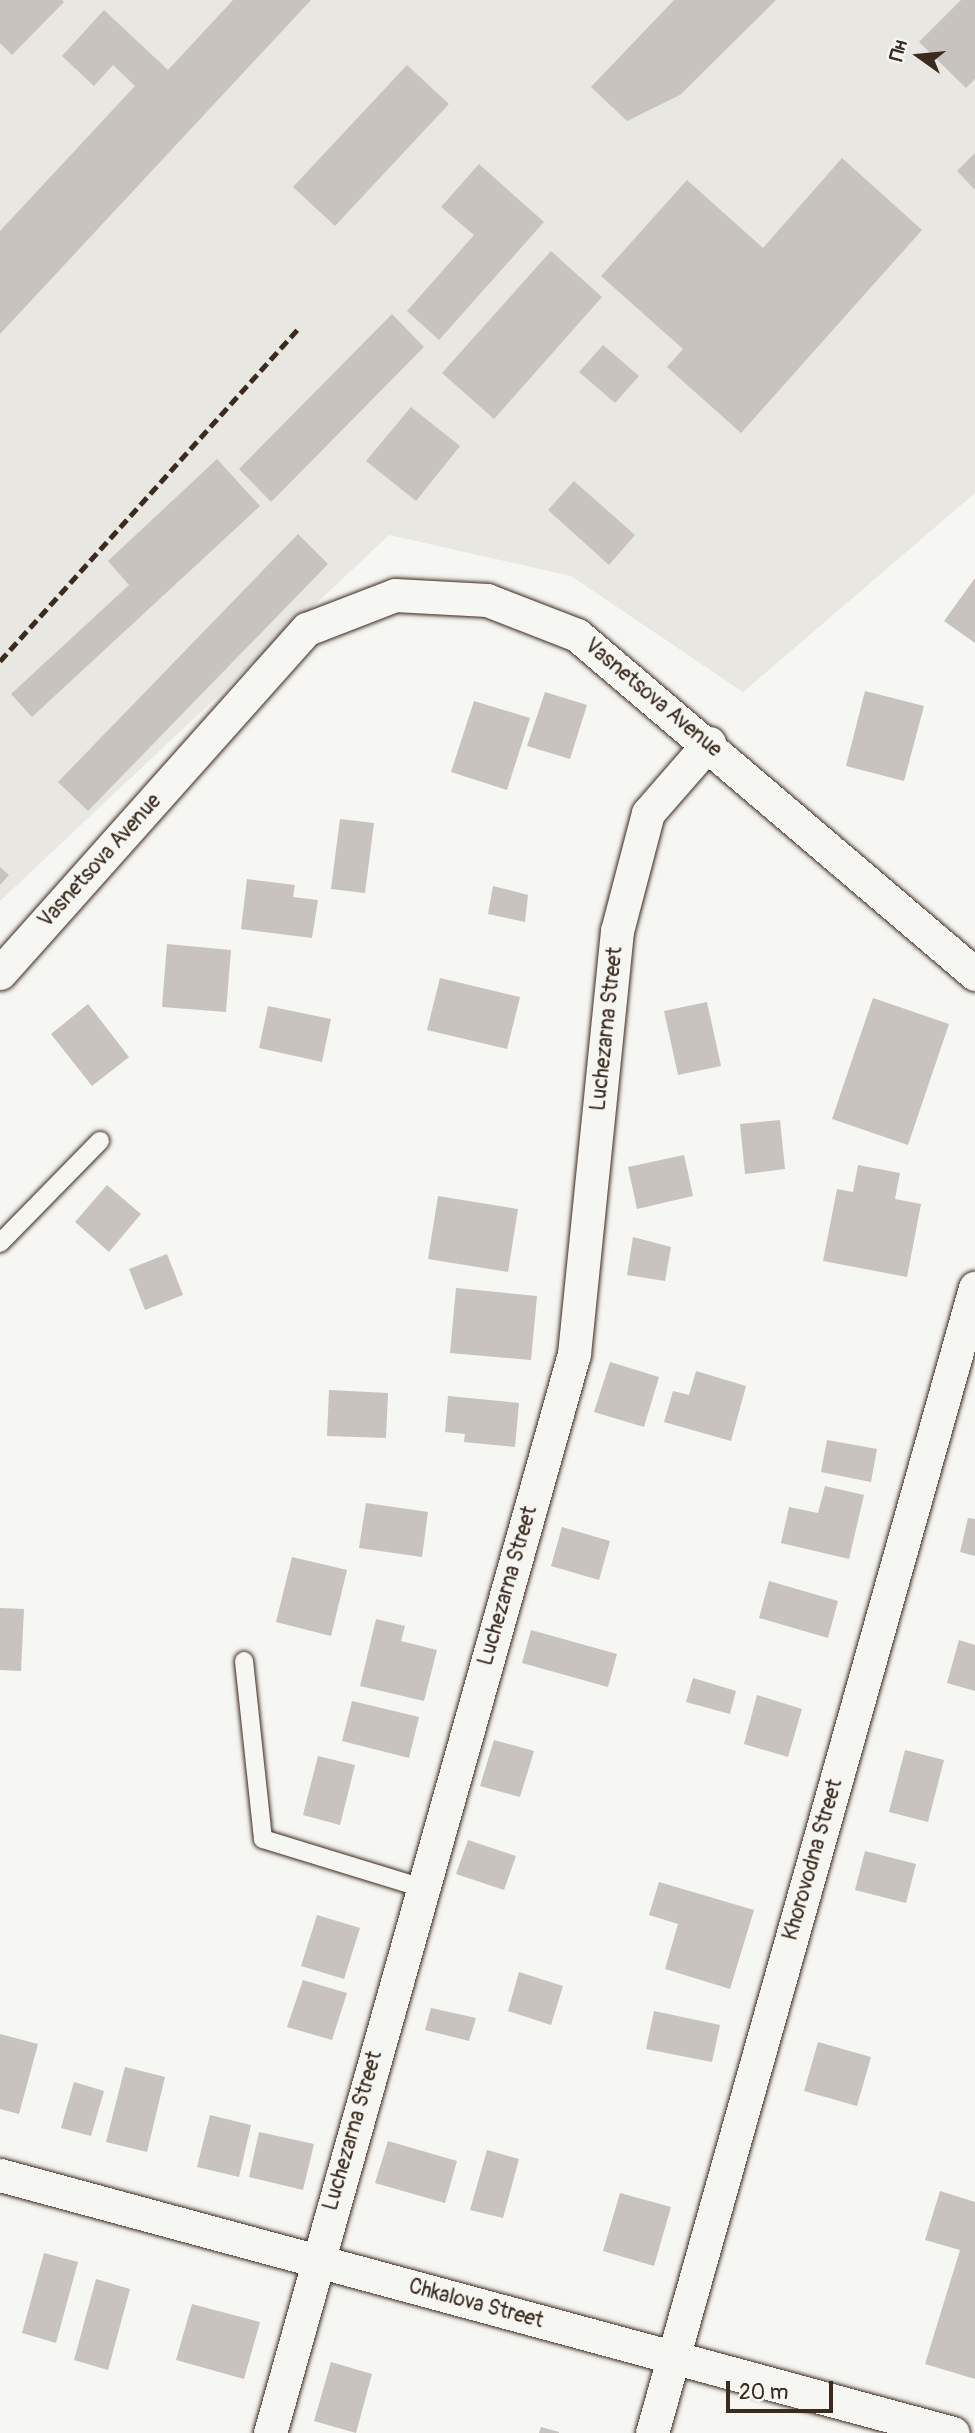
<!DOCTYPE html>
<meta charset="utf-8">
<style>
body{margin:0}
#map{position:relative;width:975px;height:2433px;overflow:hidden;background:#f6f6f2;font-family:Pangolin,sans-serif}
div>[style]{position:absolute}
.built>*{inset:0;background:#e8e7e2}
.building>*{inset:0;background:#c8c3be}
.roads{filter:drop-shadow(0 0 2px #3b2a1e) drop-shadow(0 0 2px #3b2a1e)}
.service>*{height:18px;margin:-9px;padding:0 9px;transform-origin:9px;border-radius:9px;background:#f6f6f2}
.minor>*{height:33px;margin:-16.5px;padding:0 16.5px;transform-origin:16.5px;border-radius:16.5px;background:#f6f6f2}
.rail>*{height:5px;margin-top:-2.5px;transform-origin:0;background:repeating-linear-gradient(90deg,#3b2a1e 0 10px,transparent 0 15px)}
span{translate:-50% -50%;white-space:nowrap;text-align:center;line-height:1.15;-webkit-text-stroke:7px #f6f6f2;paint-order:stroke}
.street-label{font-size:21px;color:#3b2a1e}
.north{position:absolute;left:884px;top:21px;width:70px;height:70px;-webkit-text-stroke:5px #f6f6f2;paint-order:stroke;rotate:285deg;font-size:19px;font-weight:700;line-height:28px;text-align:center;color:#3b2a1e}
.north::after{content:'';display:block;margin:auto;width:24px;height:32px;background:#3b2a1e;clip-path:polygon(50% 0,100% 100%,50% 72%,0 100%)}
.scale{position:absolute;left:726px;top:2381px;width:107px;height:32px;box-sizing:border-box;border:4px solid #3b2a1e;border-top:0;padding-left:9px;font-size:21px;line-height:24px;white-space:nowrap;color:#3b2a1e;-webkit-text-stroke:5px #f6f6f2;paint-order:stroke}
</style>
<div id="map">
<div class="built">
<i style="clip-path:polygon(0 0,975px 0,975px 493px,743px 692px,571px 576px,389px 535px,0 901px)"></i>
</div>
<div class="building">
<i style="clip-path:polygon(0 0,62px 0,64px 2px,12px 55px,0 43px)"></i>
<i style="clip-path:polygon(233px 0,311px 0,0 334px,0 231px,135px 86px,113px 65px,94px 86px,62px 56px,104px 10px,168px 70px)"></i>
<i style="clip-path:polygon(674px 0,776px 0,680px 95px,627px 121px,591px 87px)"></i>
<i style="clip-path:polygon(961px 0,975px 0,975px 79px,966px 88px,919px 42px)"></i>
<i style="clip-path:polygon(407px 65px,449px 104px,335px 226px,293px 187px)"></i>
<i style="clip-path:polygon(975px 153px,975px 190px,957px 171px)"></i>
<i style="clip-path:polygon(842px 158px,922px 230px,741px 433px,667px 367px,683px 349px,601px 276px,687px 180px,763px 248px)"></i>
<i style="clip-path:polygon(479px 164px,544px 222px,439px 340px,407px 311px,474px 235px,441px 207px)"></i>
<i style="clip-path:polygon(551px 251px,602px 297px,494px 419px,442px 373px)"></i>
<i style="clip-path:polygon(392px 314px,424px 347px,271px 502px,239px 469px)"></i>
<i style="clip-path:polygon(603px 345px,639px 376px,615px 403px,579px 372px)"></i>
<i style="clip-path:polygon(411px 407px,460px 446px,416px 501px,366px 461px)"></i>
<i style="clip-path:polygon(217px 459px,260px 506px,32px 717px,11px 694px,129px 585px,108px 561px)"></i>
<i style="clip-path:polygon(574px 481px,635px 535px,609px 565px,548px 510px)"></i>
<i style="clip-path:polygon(298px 534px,328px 564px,88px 811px,58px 782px)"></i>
<i style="clip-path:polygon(975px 578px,975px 643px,944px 621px)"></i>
<i style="clip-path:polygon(865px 691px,924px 706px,904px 781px,846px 766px)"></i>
<i style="clip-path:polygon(545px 692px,587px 705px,570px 759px,527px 746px)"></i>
<i style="clip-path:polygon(474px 701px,530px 718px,507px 790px,451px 772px)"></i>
<i style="clip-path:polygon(340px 819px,374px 823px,365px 893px,331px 889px)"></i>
<i style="clip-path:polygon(0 867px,9px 875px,0 885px)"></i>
<i style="clip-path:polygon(247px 879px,295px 885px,293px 897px,318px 900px,312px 938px,241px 929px)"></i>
<i style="clip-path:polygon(493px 886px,528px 895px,525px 922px,488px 914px)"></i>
<i style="clip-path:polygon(167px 944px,231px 950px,226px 1012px,162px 1007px)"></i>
<i style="clip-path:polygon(440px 978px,520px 997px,507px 1049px,427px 1030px)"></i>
<i style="clip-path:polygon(873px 998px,949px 1024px,908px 1145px,832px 1119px)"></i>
<i style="clip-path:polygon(707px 1002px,721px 1066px,678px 1075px,664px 1011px)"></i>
<i style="clip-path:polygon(88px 1004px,129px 1057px,92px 1086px,51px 1034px)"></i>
<i style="clip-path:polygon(268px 1006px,331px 1019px,322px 1062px,259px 1048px)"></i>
<i style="clip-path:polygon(780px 1120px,785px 1169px,745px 1174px,740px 1124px)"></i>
<i style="clip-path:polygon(684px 1155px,693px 1196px,637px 1209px,628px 1167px)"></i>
<i style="clip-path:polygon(858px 1165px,900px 1173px,895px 1199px,921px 1204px,907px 1277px,823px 1261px,837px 1189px,853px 1192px)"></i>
<i style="clip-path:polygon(107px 1185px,141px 1214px,109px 1252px,75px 1222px)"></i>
<i style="clip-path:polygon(438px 1196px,518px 1209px,508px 1272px,428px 1259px)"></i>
<i style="clip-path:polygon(633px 1237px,671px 1247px,665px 1281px,627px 1275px)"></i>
<i style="clip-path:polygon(167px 1254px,183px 1295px,145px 1310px,129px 1269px)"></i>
<i style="clip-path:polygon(456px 1288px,537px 1296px,531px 1360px,450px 1353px)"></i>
<i style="clip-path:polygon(610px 1362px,659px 1377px,644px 1427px,594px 1412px)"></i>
<i style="clip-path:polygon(696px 1371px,746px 1386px,731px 1441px,664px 1422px,673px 1391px,689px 1395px)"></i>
<i style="clip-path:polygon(329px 1390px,388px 1393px,386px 1438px,327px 1436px)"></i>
<i style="clip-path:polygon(448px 1396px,519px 1403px,515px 1447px,464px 1442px,465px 1434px,445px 1432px)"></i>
<i style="clip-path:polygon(827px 1440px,877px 1449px,871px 1482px,821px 1472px)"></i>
<i style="clip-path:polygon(825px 1486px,864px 1495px,849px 1559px,781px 1543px,789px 1507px,818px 1513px)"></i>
<i style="clip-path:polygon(366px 1503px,428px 1512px,422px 1557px,359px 1548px)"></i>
<i style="clip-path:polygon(968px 1518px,975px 1519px,975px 1556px,960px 1552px)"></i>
<i style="clip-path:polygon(562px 1527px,610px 1541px,599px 1580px,551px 1566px)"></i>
<i style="clip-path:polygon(292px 1557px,347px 1570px,331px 1636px,276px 1622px)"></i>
<i style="clip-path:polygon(769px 1581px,838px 1601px,828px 1638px,759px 1618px)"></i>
<i style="clip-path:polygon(0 1608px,24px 1609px,21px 1671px,0 1670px)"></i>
<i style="clip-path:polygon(376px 1619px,405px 1626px,401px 1641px,437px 1650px,424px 1701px,360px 1686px)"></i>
<i style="clip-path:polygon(531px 1630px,617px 1654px,608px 1687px,522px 1663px)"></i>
<i style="clip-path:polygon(959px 1640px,975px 1645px,975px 1691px,947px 1683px)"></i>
<i style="clip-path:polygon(693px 1678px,736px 1691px,730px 1714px,686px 1702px)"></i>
<i style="clip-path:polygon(757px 1695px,802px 1709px,788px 1757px,744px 1744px)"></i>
<i style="clip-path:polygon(352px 1701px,419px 1717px,409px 1758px,342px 1741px)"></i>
<i style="clip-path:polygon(494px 1740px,534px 1751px,520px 1797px,480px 1786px)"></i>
<i style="clip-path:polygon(905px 1750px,944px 1760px,928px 1822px,889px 1812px)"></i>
<i style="clip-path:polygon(318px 1756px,355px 1765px,340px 1825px,303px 1815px)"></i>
<i style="clip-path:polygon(468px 1840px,516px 1856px,504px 1890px,456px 1874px)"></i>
<i style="clip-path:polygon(865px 1851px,916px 1864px,906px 1903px,855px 1890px)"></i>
<i style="clip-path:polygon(659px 1882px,754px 1910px,730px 1989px,665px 1969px,678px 1924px,649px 1915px)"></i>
<i style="clip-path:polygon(317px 1915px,360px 1928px,344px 1979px,301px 1966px)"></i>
<i style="clip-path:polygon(519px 1972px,563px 1986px,551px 2025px,508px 2011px)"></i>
<i style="clip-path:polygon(303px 1980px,347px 1993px,332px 2040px,287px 2027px)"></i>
<i style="clip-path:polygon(431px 2008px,476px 2018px,469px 2041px,425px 2030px)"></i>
<i style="clip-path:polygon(654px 2011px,720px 2025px,712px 2062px,646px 2049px)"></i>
<i style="clip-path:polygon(0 2034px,38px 2044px,19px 2114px,0 2109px)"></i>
<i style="clip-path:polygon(818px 2042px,871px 2057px,857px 2106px,804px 2091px)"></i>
<i style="clip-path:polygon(125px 2067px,165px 2077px,147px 2152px,106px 2142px)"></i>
<i style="clip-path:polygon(74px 2082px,104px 2091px,91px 2136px,61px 2128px)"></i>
<i style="clip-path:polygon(210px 2115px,251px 2125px,239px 2177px,197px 2167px)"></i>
<i style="clip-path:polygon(259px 2132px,314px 2144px,303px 2190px,249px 2177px)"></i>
<i style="clip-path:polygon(388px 2141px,457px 2161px,445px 2203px,375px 2183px)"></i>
<i style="clip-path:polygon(487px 2150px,519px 2159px,503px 2218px,470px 2210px)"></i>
<i style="clip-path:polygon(940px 2191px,975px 2202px,975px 2379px,925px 2364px,960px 2250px,925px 2240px)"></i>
<i style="clip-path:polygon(620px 2193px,671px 2207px,654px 2266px,603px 2251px)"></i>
<i style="clip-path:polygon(44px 2253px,78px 2262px,56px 2343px,22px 2333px)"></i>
<i style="clip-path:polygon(96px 2279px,130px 2289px,108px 2370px,74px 2360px)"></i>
<i style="clip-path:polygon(192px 2304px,260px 2322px,244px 2379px,176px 2360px)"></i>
<i style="clip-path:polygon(331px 2362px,372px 2374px,356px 2433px,314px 2421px)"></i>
<i style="clip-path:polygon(541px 2427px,559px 2432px,559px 2433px,539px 2433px)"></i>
</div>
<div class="roads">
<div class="service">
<i style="left:0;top:1243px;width:143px;rotate:-45.6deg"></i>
<i style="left:244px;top:1661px;width:179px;rotate:83.9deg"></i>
<i style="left:263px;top:1839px;width:166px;rotate:17.1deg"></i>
</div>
<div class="minor">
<i style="left:0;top:973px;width:461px;rotate:-48.3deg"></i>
<i style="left:307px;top:629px;width:94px;rotate:-21.1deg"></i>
<i style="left:395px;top:595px;width:92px;rotate:3.1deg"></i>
<i style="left:487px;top:600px;width:97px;rotate:21.3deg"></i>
<i style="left:577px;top:635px;width:523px;rotate:40.42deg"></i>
<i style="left:0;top:2175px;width:987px;rotate:15.15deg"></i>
<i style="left:270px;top:2433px;width:1121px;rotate:-74.27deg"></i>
<i style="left:574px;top:1354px;width:425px;rotate:-84.2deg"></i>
<i style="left:617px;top:931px;width:122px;rotate:-75.3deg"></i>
<i style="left:648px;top:813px;width:93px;rotate:-48.9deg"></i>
<i style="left:652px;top:2433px;width:1190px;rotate:-74.25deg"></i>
</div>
</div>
<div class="rail">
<i style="left:0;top:661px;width:449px;rotate:-48.1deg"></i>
</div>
<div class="street-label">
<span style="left:653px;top:698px;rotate:40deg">Vasnetsova Avenue</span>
<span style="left:100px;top:861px;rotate:-48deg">Vasnetsova Avenue</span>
<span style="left:607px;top:1029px;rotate:-84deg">Luchezarna Street</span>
<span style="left:508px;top:1586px;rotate:-74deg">Luchezarna Street</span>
<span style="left:813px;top:1860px;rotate:-74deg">Khorovodna Street</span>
<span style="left:353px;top:2131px;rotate:-74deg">Luchezarna Street</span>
<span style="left:476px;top:2304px;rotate:15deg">Chkalova Street</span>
</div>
<div class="north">Пн</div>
<div class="scale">20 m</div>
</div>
